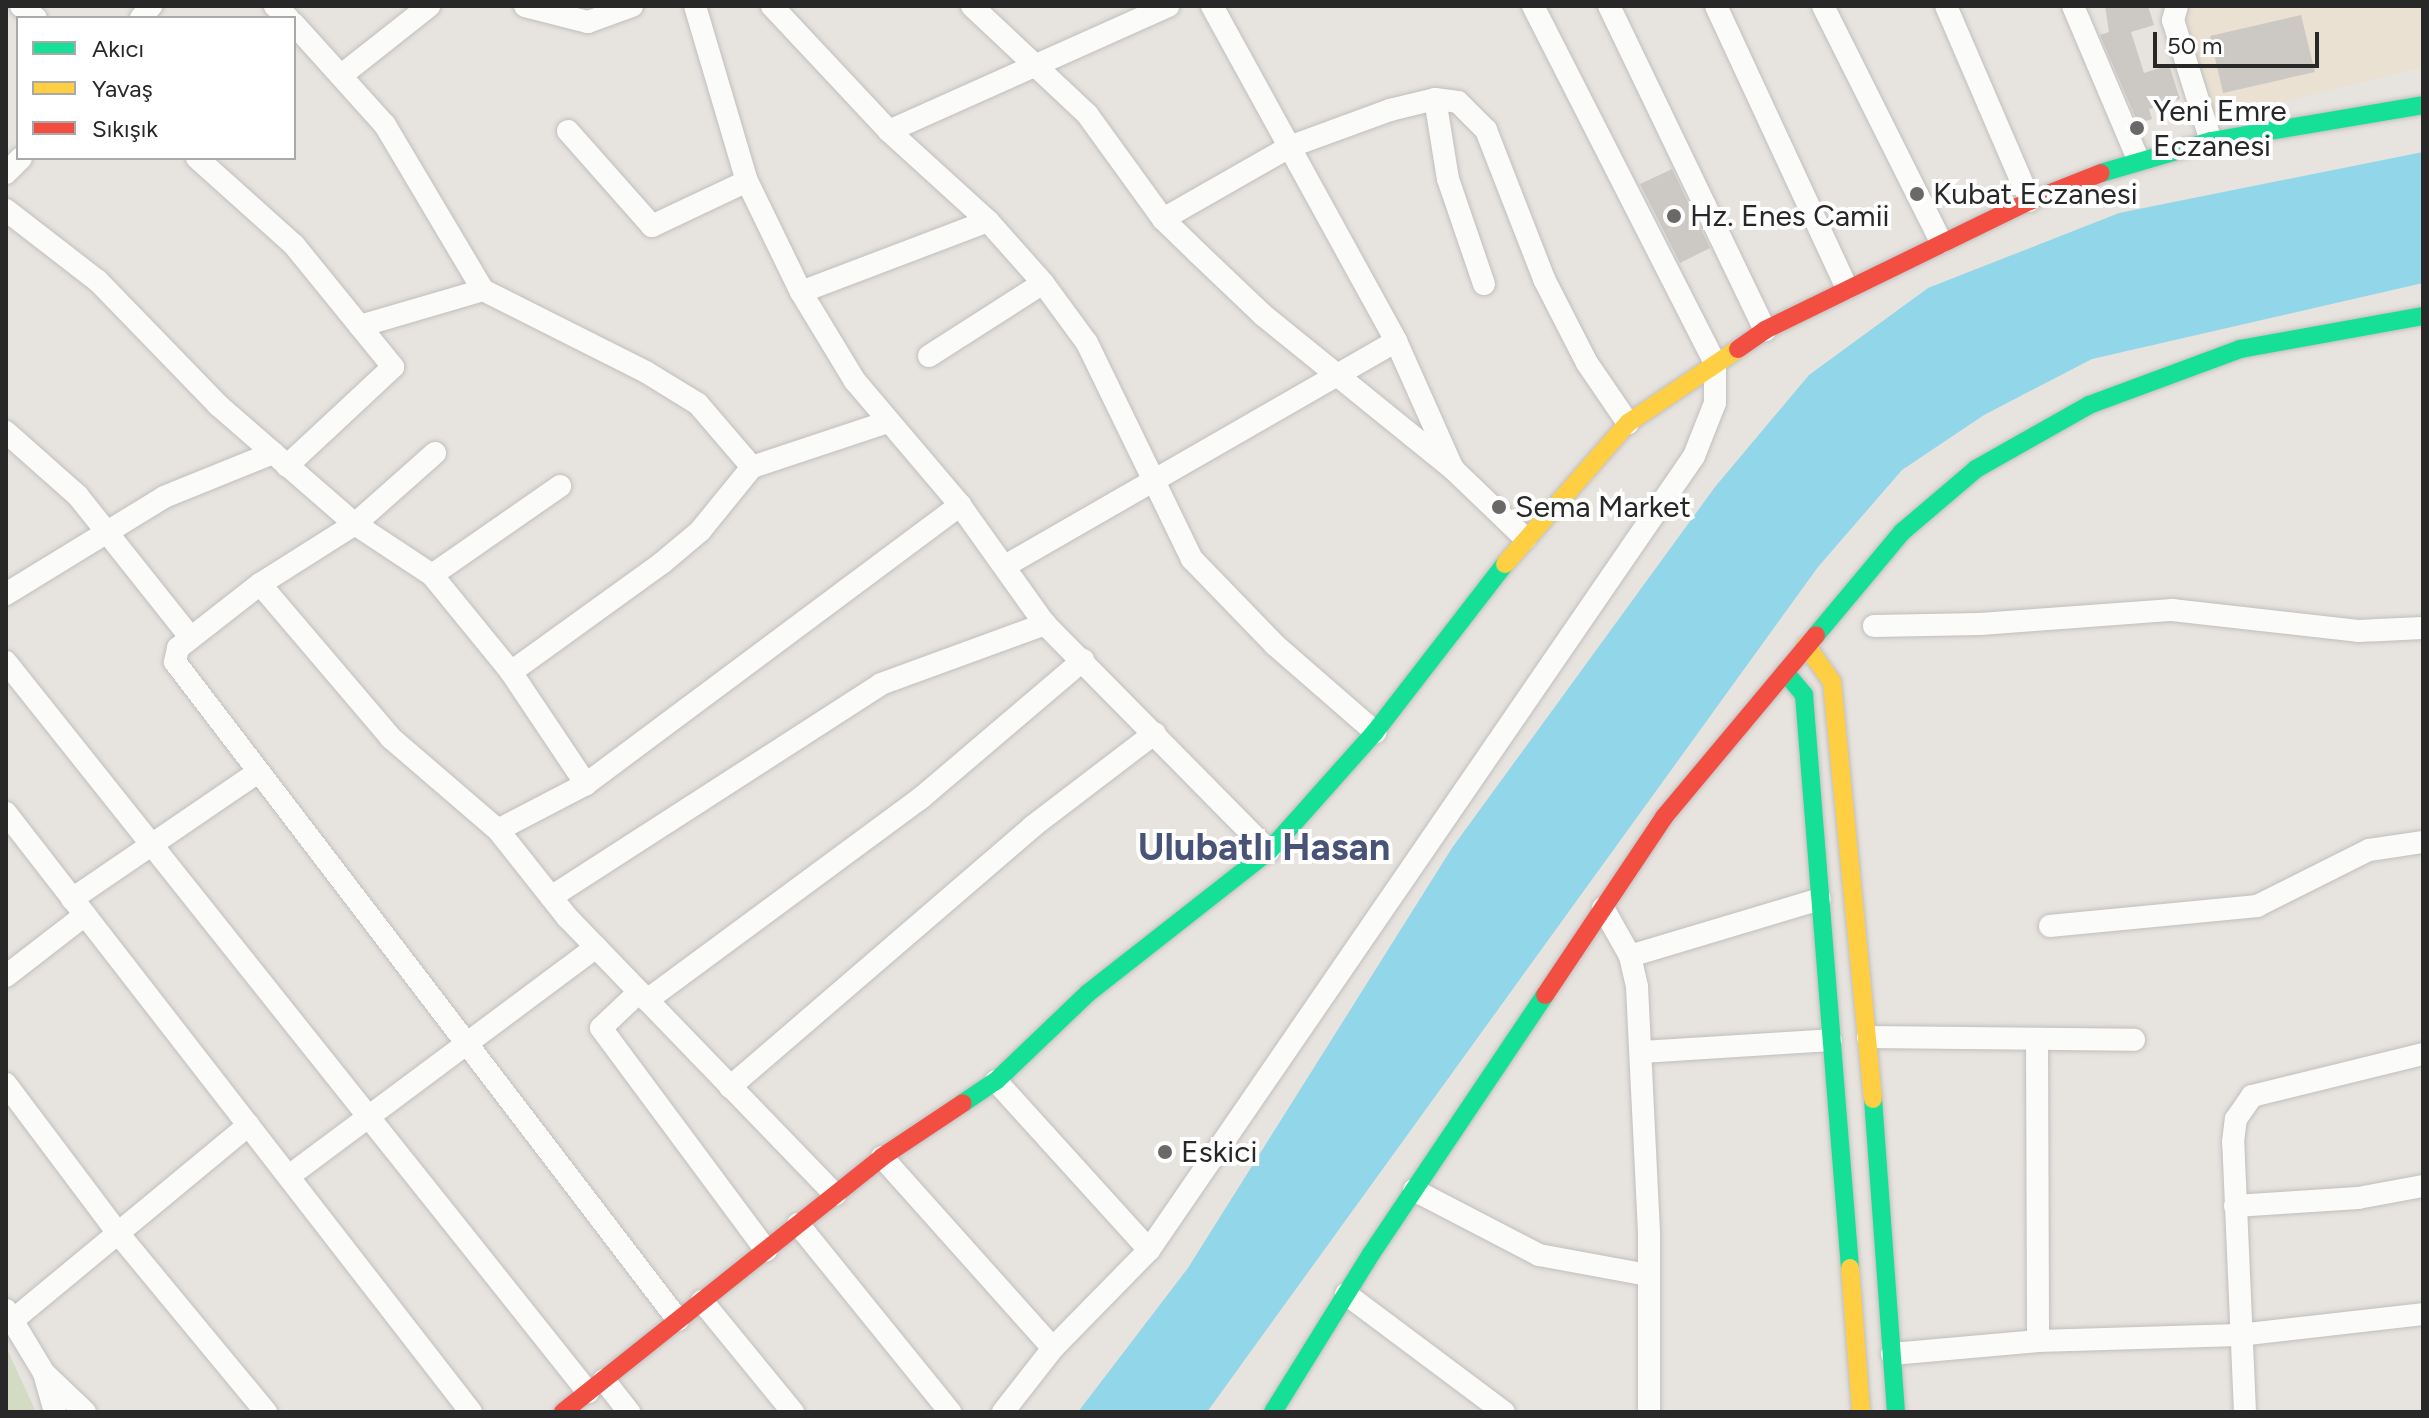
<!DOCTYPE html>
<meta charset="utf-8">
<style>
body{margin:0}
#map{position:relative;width:2429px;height:1418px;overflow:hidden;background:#e7e3de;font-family:Figtree,sans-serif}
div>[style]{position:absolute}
.education>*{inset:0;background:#eae1d2}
.cemetery>*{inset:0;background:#d4dbc5}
.water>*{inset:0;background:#91d6e9}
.building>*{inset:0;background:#ccc9c5}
.roads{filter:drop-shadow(0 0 2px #c0bfbf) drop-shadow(0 0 2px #c0bfbf)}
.street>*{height:22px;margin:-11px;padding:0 11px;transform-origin:11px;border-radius:11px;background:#fbfbfa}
.fast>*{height:18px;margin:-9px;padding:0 9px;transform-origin:9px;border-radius:9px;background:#16e098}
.slow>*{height:18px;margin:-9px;padding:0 9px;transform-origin:9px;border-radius:9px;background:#ffcf43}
.jam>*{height:18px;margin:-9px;padding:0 9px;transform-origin:9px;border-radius:9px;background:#f24e42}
.dots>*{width:22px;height:22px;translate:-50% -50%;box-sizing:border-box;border:4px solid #fff;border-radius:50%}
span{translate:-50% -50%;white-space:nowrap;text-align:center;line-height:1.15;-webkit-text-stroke:8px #fff;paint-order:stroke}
.poi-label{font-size:30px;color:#282828}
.left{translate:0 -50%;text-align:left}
.district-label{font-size:38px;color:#495378;font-weight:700}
.frame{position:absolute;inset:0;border:8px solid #282828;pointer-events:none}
.legend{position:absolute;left:16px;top:16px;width:280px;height:144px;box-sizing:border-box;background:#fff;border:2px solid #a9a9a9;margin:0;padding:10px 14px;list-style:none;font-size:24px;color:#282828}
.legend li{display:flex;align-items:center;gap:16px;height:40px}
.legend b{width:40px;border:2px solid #a9a9a9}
.scale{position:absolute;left:2153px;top:32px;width:166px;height:36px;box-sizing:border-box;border:4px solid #282828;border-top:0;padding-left:10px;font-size:24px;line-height:28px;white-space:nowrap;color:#282828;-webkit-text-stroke:6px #fff;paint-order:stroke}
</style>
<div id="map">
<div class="education">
<i style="clip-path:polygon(2204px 6px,2423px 6px,2423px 67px,2208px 120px,2181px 13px)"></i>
</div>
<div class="cemetery">
<i style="clip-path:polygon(6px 1347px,36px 1412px,6px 1412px)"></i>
</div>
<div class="water">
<i style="clip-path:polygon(2423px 152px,2423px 283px,2092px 359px,1984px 415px,1902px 470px,1818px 567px,1207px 1412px,1078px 1412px,1188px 1268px,1452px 848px,1715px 487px,1809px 375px,1928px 288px,2119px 213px)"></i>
</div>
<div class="building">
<i style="clip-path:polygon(2105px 6px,2148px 6px,2154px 25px,2131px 32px,2144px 73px,2169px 65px,2180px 99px,2149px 109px,2152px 119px,2138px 123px,2100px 35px,2109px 32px)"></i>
<i style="clip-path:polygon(2301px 15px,2315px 72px,2223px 93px,2210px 36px)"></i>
<i style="clip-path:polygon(1672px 169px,1710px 248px,1680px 263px,1640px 184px)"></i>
</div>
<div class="roads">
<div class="street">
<i style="left:21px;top:6px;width:19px;rotate:39deg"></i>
<i style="left:275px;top:6px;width:18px;rotate:43deg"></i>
<i style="left:525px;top:6px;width:65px;rotate:14.3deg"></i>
<i style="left:588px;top:22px;width:47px;rotate:-20deg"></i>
<i style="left:695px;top:6px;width:183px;rotate:73.5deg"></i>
<i style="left:747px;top:181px;width:123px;rotate:64.1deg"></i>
<i style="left:801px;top:292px;width:104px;rotate:58.8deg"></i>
<i style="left:855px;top:381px;width:162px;rotate:49.7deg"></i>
<i style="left:960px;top:505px;width:146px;rotate:54.5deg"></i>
<i style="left:1045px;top:624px;width:319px;rotate:45.4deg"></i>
<i style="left:772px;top:6px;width:171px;rotate:46.9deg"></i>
<i style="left:889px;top:131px;width:134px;rotate:42.3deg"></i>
<i style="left:988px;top:221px;width:83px;rotate:48.4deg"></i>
<i style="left:1043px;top:283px;width:74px;rotate:53.7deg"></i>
<i style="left:1087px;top:343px;width:240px;rotate:64.1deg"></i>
<i style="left:1192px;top:559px;width:120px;rotate:46deg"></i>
<i style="left:1275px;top:645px;width:133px;rotate:41deg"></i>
<i style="left:972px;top:6px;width:158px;rotate:43.2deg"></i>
<i style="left:1087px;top:114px;width:130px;rotate:54.1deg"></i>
<i style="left:1163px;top:219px;width:50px;rotate:44.2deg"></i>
<i style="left:1199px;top:254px;width:88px;rotate:43.6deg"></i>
<i style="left:1263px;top:315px;width:245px;rotate:39deg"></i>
<i style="left:1212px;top:6px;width:382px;rotate:61.2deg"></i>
<i style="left:1396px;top:341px;width:140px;rotate:66deg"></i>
<i style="left:1453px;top:469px;width:100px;rotate:43.8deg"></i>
<i style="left:1609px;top:6px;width:360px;rotate:64.3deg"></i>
<i style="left:1716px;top:6px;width:311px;rotate:65.1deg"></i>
<i style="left:1823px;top:6px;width:264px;rotate:63.4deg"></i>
<i style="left:1946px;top:6px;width:212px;rotate:66.7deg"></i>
<i style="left:2073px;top:6px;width:166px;rotate:67deg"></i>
<i style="left:2177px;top:6px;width:15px;rotate:106deg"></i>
<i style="left:2173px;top:20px;width:127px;rotate:72.6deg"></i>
<i style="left:141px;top:18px;width:16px;rotate:-50deg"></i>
<i style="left:294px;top:24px;width:136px;rotate:48deg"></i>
<i style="left:385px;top:125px;width:192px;rotate:59.3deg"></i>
<i style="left:483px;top:290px;width:182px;rotate:26.7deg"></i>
<i style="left:646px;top:372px;width:61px;rotate:31.6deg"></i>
<i style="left:698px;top:404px;width:83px;rotate:49.4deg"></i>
<i style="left:343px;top:74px;width:110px;rotate:-38.3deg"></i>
<i style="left:1435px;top:99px;width:81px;rotate:80.8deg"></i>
<i style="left:1448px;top:179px;width:111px;rotate:71.1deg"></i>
<i style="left:568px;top:131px;width:127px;rotate:48.5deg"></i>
<i style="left:652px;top:226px;width:105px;rotate:-25.3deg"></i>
<i style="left:889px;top:131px;width:306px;rotate:-24.1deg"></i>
<i style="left:197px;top:158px;width:130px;rotate:41.9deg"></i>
<i style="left:294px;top:245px;width:157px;rotate:50.9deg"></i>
<i style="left:393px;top:367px;width:145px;rotate:137deg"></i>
<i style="left:6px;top:173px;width:21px;rotate:-45deg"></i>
<i style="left:6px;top:210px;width:116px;rotate:37.7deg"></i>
<i style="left:98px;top:281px;width:173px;rotate:45.9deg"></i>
<i style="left:218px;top:405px;width:181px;rotate:41deg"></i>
<i style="left:355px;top:524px;width:92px;rotate:33.5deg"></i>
<i style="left:432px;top:575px;width:125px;rotate:50.8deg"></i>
<i style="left:511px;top:672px;width:135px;rotate:56.2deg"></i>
<i style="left:1163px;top:219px;width:145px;rotate:-29.7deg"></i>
<i style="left:1289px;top:147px;width:108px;rotate:-20.1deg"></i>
<i style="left:1390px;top:110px;width:46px;rotate:-13.7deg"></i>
<i style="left:1435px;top:99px;width:23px;rotate:7deg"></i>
<i style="left:1458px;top:102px;width:40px;rotate:45deg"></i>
<i style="left:1486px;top:130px;width:160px;rotate:68.7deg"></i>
<i style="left:1544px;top:279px;width:94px;rotate:62.9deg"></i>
<i style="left:1587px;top:363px;width:73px;rotate:55.7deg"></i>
<i style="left:801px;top:292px;width:200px;rotate:-20.8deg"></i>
<i style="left:360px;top:326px;width:128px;rotate:-16.3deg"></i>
<i style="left:929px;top:356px;width:135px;rotate:-32.6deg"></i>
<i style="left:6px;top:432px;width:96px;rotate:41.6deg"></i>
<i style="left:78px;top:496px;width:181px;rotate:51.5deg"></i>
<i style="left:435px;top:453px;width:107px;rotate:138.4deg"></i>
<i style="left:355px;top:524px;width:112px;rotate:147.7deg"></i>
<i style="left:260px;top:584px;width:104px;rotate:142deg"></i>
<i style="left:178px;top:648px;width:14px;rotate:102deg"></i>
<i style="left:175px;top:662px;width:828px;rotate:52.6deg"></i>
<i style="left:1005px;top:566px;width:451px;rotate:-29.9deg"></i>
<i style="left:432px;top:575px;width:156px;rotate:-34.8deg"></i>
<i style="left:260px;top:584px;width:202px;rotate:49.6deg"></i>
<i style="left:391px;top:738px;width:141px;rotate:40.7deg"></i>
<i style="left:498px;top:830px;width:111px;rotate:51.6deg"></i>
<i style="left:567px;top:917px;width:386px;rotate:46deg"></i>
<i style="left:6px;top:594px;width:185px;rotate:-31.5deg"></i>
<i style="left:164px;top:497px;width:118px;rotate:-22deg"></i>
<i style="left:1874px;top:626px;width:106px;rotate:-1.1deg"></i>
<i style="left:1980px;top:624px;width:193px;rotate:-4.2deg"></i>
<i style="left:2172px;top:610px;width:187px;rotate:6.4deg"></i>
<i style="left:2358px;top:631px;width:65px;rotate:-2.6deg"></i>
<i style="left:6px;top:662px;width:934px;rotate:51.44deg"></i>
<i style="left:511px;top:672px;width:186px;rotate:-35.8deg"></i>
<i style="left:662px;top:563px;width:50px;rotate:-40.1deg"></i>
<i style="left:700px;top:531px;width:82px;rotate:-50.9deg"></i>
<i style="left:752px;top:467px;width:142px;rotate:-18.4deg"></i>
<i style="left:6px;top:813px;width:758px;rotate:52.18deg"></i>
<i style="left:498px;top:830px;width:99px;rotate:-27.6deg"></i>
<i style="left:586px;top:784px;width:467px;rotate:-36.7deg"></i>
<i style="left:551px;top:897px;width:393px;rotate:-32.8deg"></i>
<i style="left:881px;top:684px;width:175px;rotate:-20.1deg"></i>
<i style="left:72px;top:899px;width:225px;rotate:-34.3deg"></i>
<i style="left:1603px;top:908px;width:55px;rotate:60.6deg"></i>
<i style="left:1630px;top:956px;width:32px;rotate:77deg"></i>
<i style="left:1637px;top:987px;width:249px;rotate:87.2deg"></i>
<i style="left:1649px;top:1236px;width:176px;rotate:90deg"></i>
<i style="left:2050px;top:926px;width:208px;rotate:-5.5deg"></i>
<i style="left:2257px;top:906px;width:125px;rotate:-26.6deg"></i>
<i style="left:2369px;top:850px;width:55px;rotate:-8.4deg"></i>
<i style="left:1630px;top:956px;width:198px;rotate:-16.7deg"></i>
<i style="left:6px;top:976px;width:100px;rotate:-37.7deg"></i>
<i style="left:639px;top:992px;width:52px;rotate:136.5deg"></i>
<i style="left:601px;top:1028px;width:277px;rotate:53.4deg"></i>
<i style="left:647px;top:1000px;width:340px;rotate:-36.4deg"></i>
<i style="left:921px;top:798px;width:213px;rotate:-40.4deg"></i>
<i style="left:1868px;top:1037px;width:266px;rotate:0.6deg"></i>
<i style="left:2037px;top:1040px;width:301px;rotate:89.8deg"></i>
<i style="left:1642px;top:1052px;width:189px;rotate:-3.6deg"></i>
<i style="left:996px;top:1081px;width:228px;rotate:47.8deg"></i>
<i style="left:6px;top:1084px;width:185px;rotate:53.1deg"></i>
<i style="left:117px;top:1232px;width:234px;rotate:50.4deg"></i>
<i style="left:730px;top:1087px;width:400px;rotate:-40.7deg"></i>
<i style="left:1033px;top:826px;width:153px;rotate:-37.3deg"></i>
<i style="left:882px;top:1157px;width:256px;rotate:48.2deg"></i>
<i style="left:289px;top:1176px;width:383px;rotate:-36.7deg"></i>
<i style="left:1414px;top:1190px;width:141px;rotate:27.5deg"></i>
<i style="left:1539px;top:1255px;width:111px;rotate:10.4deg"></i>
<i style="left:2235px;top:1206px;width:123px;rotate:-3.7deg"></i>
<i style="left:2358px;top:1198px;width:66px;rotate:-10.5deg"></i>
<i style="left:798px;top:1224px;width:242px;rotate:51deg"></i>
<i style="left:1346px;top:1294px;width:197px;rotate:36.8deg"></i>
<i style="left:702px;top:1301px;width:144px;rotate:50.7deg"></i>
<i style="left:6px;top:1310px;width:74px;rotate:58.9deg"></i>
<i style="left:44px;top:1373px;width:41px;rotate:74.2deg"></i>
<i style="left:13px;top:1320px;width:306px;rotate:-39.6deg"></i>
<i style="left:1892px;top:1354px;width:147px;rotate:-5.1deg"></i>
<i style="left:2038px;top:1341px;width:201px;rotate:-1.7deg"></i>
<i style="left:2239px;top:1335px;width:185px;rotate:-6.5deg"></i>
<i style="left:45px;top:1374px;width:55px;rotate:43.5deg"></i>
<i style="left:604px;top:1380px;width:41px;rotate:52deg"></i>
<i style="left:1003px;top:1412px;width:81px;rotate:-52deg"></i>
<i style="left:1053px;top:1348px;width:137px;rotate:-45.6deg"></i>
<i style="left:1149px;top:1250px;width:963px;rotate:-55.53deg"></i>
<i style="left:1694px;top:456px;width:57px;rotate:-68.4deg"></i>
<i style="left:1715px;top:403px;width:40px;rotate:-90deg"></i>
<i style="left:1715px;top:363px;width:401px;rotate:-117deg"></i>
<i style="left:2245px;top:1412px;width:270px;rotate:-92.5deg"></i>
<i style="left:2233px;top:1142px;width:23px;rotate:-83deg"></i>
<i style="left:2236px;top:1119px;width:28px;rotate:-55deg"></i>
<i style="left:2252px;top:1096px;width:176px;rotate:-13.8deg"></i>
</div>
<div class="fast">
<i style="left:2101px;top:173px;width:115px;rotate:-16.2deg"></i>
<i style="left:2211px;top:141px;width:215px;rotate:-9.6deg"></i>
<i style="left:1816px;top:635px;width:134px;rotate:-50.1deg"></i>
<i style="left:1902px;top:532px;width:97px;rotate:-40.4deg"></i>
<i style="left:1976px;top:469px;width:130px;rotate:-29.5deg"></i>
<i style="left:2089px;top:405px;width:161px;rotate:-20.3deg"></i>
<i style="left:2240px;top:349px;width:186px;rotate:-10.2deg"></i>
<i style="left:1785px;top:672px;width:30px;rotate:50deg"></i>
<i style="left:1804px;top:695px;width:575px;rotate:85.41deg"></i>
<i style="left:1873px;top:1099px;width:314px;rotate:85.8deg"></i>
<i style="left:963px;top:1103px;width:40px;rotate:-34deg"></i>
<i style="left:996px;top:1081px;width:127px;rotate:-43.7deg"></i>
<i style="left:1088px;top:993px;width:230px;rotate:-38.1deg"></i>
<i style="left:1269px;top:851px;width:159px;rotate:-48.3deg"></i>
<i style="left:1375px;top:732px;width:212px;rotate:-52.3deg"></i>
<i style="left:1273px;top:1412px;width:186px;rotate:-58.2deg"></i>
<i style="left:1371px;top:1254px;width:312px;rotate:-56.1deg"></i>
</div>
<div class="slow">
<i style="left:1505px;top:564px;width:187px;rotate:-48.9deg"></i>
<i style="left:1628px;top:423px;width:133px;rotate:-33.9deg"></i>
<i style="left:1806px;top:645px;width:45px;rotate:54.9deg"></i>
<i style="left:1832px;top:682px;width:419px;rotate:84.4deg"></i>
<i style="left:1850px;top:1268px;width:144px;rotate:85.6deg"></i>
</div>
<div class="jam">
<i style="left:1738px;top:349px;width:33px;rotate:-35deg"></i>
<i style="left:1765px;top:330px;width:295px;rotate:-26deg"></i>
<i style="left:2030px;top:201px;width:76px;rotate:-21.5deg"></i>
<i style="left:1545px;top:995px;width:214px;rotate:-56.2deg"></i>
<i style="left:1664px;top:817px;width:237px;rotate:-50.1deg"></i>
<i style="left:563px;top:1412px;width:408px;rotate:-38.6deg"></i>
<i style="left:882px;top:1157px;width:97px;rotate:-33.7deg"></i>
</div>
</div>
<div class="dots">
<i style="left:2137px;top:128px;background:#6b6968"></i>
<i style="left:1917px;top:194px;background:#6b6968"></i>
<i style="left:1674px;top:216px;background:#6b6968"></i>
<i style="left:1499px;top:507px;background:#6b6968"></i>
<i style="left:1165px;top:1152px;background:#6b6968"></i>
</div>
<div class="poi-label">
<span class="left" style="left:2153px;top:128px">Yeni Emre<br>Eczanesi</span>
<span class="left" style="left:1933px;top:194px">Kubat Eczanesi</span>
<span class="left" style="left:1690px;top:216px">Hz. Enes Camii</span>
<span class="left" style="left:1515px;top:507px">Sema Market</span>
<span class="left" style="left:1181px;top:1152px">Eskici</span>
</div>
<div class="district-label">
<span style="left:1264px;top:848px">Ulubatlı Hasan</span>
</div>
<div class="frame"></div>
<ul class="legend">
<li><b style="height:10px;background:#16e098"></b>Akıcı</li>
<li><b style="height:10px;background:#ffcf43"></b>Yavaş</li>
<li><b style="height:10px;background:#f24e42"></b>Sıkışık</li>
</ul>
<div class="scale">50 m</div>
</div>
